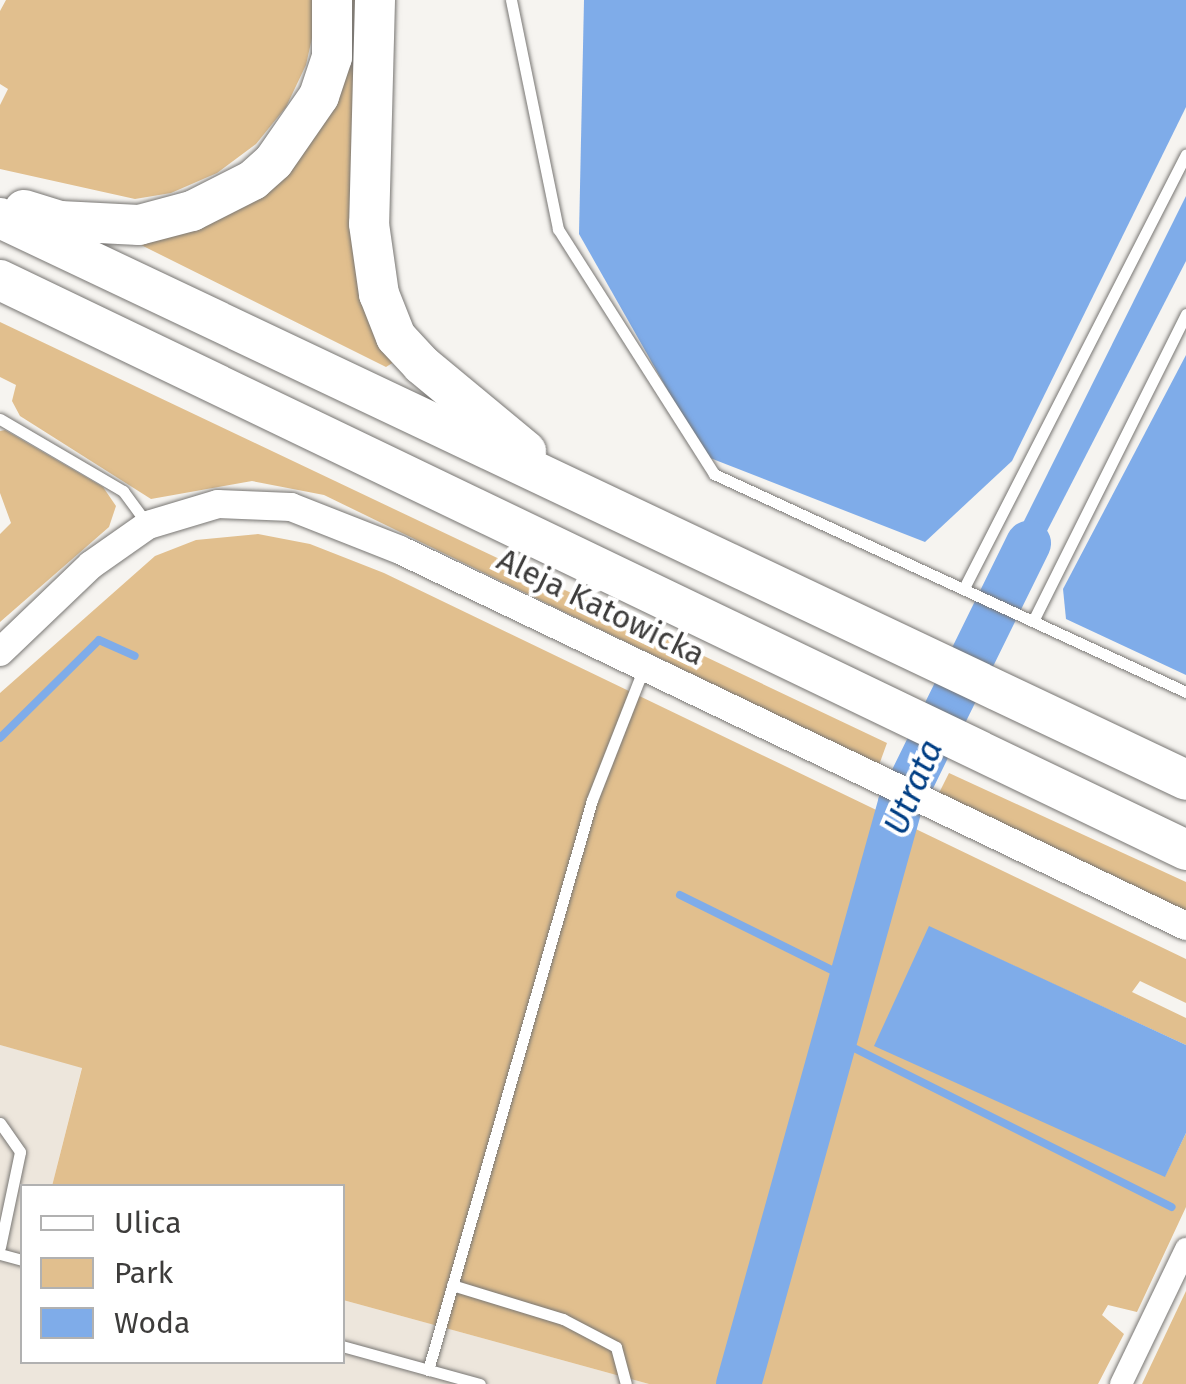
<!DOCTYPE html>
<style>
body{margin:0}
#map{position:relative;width:1186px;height:1384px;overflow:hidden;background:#f6f4f0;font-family:"Fira Sans",sans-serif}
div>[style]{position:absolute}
.built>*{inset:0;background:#ede6dc}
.green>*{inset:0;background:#e1bf8e}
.water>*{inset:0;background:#7face9}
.stream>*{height:8px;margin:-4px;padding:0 4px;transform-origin:4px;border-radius:4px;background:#7face9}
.river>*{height:45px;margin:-22.5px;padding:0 22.5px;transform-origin:22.5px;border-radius:22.5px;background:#7face9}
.roads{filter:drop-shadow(0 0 2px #787673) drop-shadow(0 0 2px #787673)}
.service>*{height:11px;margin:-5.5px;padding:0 5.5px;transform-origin:5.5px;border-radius:5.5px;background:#fff}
.minor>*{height:22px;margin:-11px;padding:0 11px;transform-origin:11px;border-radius:11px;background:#fff}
.tertiary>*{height:28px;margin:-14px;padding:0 14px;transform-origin:14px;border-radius:14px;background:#fff}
.motorway>*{height:40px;margin:-20px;padding:0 20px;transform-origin:20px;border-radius:20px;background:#fff}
span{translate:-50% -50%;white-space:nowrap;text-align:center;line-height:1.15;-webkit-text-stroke:8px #fff;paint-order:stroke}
.street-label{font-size:32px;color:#3d3c3b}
.water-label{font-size:35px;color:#003e84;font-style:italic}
.legend{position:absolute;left:20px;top:1184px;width:325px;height:180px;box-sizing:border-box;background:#fff;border:2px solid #b1b1b1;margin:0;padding:12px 18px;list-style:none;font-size:30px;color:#3d3c3b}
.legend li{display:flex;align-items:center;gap:20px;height:50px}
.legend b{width:50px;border:2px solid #b1b1b1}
</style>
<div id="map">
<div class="built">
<i style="clip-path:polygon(0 1045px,82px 1067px,52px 1186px,22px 1186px,22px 1362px,342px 1362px,343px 1300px,649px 1384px,0 1384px)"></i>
</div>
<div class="green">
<i style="clip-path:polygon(6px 0,317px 0,318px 11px,306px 65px,286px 107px,256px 144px,217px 173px,171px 193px,135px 199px,0 169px,0 105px,8px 89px,0 84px,0 11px)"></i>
<i style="clip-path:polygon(343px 0,361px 0,397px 360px,386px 367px,135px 242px,248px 196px)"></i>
<i style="clip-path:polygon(0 322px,887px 743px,879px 765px,324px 495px,252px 481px,151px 499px,20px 416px,12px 401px,16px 385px,0 377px)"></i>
<i style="clip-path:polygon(5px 430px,103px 487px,116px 506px,109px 527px,0 622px,0 534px,11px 523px,0 493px,0 431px)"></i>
<i style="clip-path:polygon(258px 534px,310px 544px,384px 573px,1186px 959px,1186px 1003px,1140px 981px,1132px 992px,1186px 1018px,1186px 1045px,929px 927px,1165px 1176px,1186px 1133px,1186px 1207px,1137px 1312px,1108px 1305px,1102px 1315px,1124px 1334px,1098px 1384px,649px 1384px,343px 1300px,342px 1186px,52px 1186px,82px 1068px,0 1045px,0 693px,155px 556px,196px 540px)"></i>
<i style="clip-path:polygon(949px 773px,1186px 882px,1186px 914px,939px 793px)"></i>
<i style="clip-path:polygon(1186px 1291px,1186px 1384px,1142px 1384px)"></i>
</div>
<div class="water">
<i style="clip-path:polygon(584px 0,1186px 0,1186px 107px,1012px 461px,925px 542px,705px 456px,579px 234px)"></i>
<i style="clip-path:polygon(1186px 196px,1186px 261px,1011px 601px,995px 592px,1021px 527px)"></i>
<i style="clip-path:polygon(1186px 355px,1186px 675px,1066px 619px,1063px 589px)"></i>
<i style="clip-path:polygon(929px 926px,1186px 1045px,1186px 1133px,1165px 1177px,874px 1046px)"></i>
</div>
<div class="stream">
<i style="left:0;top:738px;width:139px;rotate:-44.7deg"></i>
<i style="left:99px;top:640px;width:39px;rotate:24deg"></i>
<i style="left:680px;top:895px;width:187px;rotate:26.3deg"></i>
<i style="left:830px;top:1036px;width:382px;rotate:26.6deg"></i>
</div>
<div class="river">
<i style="left:738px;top:1384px;width:603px;rotate:-74.42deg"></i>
<i style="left:900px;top:803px;width:290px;rotate:-63.8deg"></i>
</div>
<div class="roads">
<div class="service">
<i style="left:511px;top:0;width:234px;rotate:78.4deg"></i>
<i style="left:558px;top:229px;width:290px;rotate:57.5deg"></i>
<i style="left:714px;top:474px;width:520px;rotate:24.79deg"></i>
<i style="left:0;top:419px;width:143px;rotate:30.3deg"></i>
<i style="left:123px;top:491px;width:42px;rotate:53.7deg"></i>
<i style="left:964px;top:588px;width:487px;rotate:-62.9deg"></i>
<i style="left:1033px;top:621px;width:343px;rotate:-63.5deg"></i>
<i style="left:0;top:1123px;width:35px;rotate:55deg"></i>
<i style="left:20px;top:1152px;width:97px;rotate:101.9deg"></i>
<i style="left:0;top:1254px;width:23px;rotate:15deg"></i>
<i style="left:452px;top:1285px;width:116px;rotate:17deg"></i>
<i style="left:563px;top:1319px;width:60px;rotate:27.8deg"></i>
<i style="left:616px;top:1347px;width:38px;rotate:75deg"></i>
<i style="left:342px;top:1346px;width:143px;rotate:15.4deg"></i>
<i style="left:428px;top:1370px;width:593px;rotate:-73.95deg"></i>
<i style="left:592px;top:800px;width:143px;rotate:-68.6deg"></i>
</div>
<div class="minor">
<i style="left:1121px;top:1384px;width:150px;rotate:-64.3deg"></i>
</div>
<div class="tertiary">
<i style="left:0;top:652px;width:126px;rotate:-43.7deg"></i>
<i style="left:91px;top:565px;width:70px;rotate:-35.1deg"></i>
<i style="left:148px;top:525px;width:73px;rotate:-16.7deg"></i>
<i style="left:218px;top:504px;width:73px;rotate:2.4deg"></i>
<i style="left:291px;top:507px;width:117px;rotate:21.5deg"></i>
<i style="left:400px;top:550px;width:871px;rotate:25.57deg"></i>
</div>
<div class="motorway">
<i style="left:375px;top:0;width:224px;rotate:91.5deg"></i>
<i style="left:369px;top:224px;width:71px;rotate:81.9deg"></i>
<i style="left:379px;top:294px;width:46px;rotate:68.4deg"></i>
<i style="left:396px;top:337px;width:38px;rotate:47deg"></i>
<i style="left:422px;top:365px;width:135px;rotate:39.6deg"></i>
<i style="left:24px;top:210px;width:38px;rotate:17deg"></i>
<i style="left:60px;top:221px;width:79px;rotate:2.9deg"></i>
<i style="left:139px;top:225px;width:55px;rotate:-14.8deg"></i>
<i style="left:192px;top:211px;width:68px;rotate:-26.9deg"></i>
<i style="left:253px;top:180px;width:28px;rotate:-42deg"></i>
<i style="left:274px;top:161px;width:79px;rotate:-55.3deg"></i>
<i style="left:319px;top:96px;width:41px;rotate:-71.6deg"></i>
<i style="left:332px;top:57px;width:57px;rotate:-90deg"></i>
<i style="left:0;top:218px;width:1312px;rotate:25.35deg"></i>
<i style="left:0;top:280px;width:1316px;rotate:25.67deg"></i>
</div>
</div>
<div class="street-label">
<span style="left:601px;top:607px;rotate:26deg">Aleja Katowicka</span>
</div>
<div class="water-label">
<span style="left:913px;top:787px;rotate:-67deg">Utrata</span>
</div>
<ul class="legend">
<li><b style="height:12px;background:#fff"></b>Ulica</li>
<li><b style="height:28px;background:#e1bf8e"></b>Park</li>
<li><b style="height:28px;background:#7face9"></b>Woda</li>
</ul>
</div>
